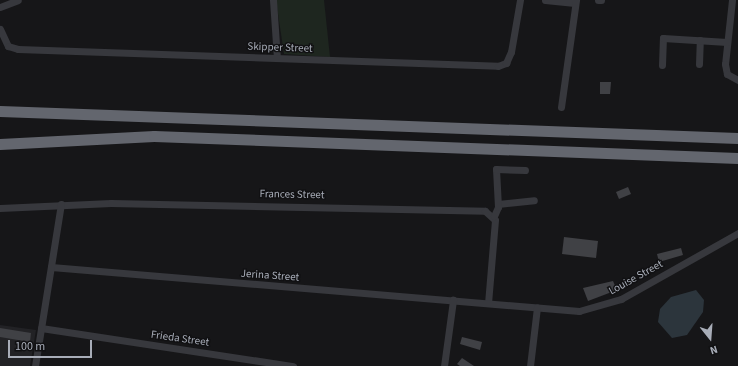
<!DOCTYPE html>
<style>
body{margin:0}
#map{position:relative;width:738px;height:366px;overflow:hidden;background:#161618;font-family:"Source Sans 3",sans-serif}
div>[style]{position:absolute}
.built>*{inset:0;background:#222225}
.green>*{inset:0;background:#1e261f}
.water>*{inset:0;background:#2c353c}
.building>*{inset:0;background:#404145}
.minor>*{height:7px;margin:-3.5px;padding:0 3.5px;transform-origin:3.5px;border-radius:3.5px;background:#37383d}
.highway>*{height:11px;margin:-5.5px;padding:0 5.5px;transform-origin:5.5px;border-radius:5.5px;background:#63666e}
span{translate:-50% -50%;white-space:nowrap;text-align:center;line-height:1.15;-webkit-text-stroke:3px #111113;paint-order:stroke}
.street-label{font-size:11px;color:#a8adb8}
.north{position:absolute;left:690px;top:318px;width:40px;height:40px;-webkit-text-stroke:3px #111113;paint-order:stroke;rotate:163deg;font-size:11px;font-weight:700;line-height:16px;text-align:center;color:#a8adb8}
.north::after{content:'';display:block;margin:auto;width:14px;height:18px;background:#a8adb8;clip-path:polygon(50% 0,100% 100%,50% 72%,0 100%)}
.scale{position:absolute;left:8px;top:340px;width:84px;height:18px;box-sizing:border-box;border:2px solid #a8adb8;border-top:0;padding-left:5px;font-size:12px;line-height:14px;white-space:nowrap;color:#a8adb8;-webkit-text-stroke:3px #111113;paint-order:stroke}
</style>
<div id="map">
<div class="built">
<i style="clip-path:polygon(0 325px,36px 330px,30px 366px,0 366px)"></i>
</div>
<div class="green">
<i style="clip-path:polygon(276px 0,324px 0,330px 57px,284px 54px)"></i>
</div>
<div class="water">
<i style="clip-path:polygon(696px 290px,704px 300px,703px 312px,687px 335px,672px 338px,658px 322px,660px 309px,671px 297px)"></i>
</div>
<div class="building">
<i style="clip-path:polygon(600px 82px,611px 82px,610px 94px,600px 94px)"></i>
<i style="clip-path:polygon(628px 187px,631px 194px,619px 199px,616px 192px)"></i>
<i style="clip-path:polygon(564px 237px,598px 241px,596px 258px,562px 254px)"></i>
<i style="clip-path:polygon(681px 248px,683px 255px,659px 262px,657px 254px)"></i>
<i style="clip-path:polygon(613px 281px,617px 290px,588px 301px,583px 288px)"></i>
<i style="clip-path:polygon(0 328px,31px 333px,30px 342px,0 337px)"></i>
<i style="clip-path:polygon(462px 337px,482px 342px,480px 350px,460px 344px)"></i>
<i style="clip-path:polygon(462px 358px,474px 366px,460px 366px,457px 364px)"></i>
</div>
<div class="minor">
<i style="left:273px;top:0;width:58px;rotate:86.1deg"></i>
<i style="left:545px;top:0;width:30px;rotate:6deg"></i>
<i style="left:598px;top:0;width:3px"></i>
<i style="left:732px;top:0;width:64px;rotate:96.2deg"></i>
<i style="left:725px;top:64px;width:10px;rotate:79deg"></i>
<i style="left:727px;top:74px;width:13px;rotate:29deg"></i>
<i style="left:0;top:7px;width:19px;rotate:-21deg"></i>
<i style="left:0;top:29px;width:19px;rotate:65deg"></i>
<i style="left:8px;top:46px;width:10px;rotate:17deg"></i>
<i style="left:18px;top:49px;width:480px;rotate:2deg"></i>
<i style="left:498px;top:66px;width:9px;rotate:-21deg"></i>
<i style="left:506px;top:63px;width:12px;rotate:-66deg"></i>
<i style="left:511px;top:52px;width:53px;rotate:-80.2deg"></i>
<i style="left:699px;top:64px;width:24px;rotate:-88deg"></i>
<i style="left:662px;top:65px;width:27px;rotate:-88deg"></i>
<i style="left:663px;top:38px;width:64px;rotate:3.6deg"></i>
<i style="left:561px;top:107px;width:108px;rotate:-82deg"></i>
<i style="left:498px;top:204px;width:36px;rotate:-6deg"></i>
<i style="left:0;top:208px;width:111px;rotate:-2.6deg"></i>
<i style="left:111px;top:203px;width:374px;rotate:1.2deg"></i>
<i style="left:485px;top:211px;width:13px;rotate:42deg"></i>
<i style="left:495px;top:220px;width:83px;rotate:94.8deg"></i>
<i style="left:494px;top:216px;width:10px;rotate:-66deg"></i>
<i style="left:498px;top:207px;width:38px;rotate:-93deg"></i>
<i style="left:496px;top:169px;width:29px;rotate:2deg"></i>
<i style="left:51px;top:267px;width:530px;rotate:4.76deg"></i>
<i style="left:579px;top:311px;width:44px;rotate:-15.9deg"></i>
<i style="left:621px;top:299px;width:134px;rotate:-29.4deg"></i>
<i style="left:41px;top:328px;width:255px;rotate:8.6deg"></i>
<i style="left:35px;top:366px;width:164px;rotate:-80.9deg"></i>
<i style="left:444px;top:366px;width:67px;rotate:-82.2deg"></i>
<i style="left:530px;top:366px;width:59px;rotate:-83.2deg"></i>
</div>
<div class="highway">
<i style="left:0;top:111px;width:738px;rotate:2.1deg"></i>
<i style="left:0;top:144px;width:154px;rotate:-3deg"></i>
<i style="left:154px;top:136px;width:584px;rotate:2.16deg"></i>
</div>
<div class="street-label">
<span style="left:280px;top:48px;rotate:2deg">Skipper Street</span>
<span style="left:292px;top:195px;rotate:1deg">Frances Street</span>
<span style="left:270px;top:276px;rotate:4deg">Jerina Street</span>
<span style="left:636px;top:278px;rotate:-29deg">Louise Street</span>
<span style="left:180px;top:339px;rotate:8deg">Frieda Street</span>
</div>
<div class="north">N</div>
<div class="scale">100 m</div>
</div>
